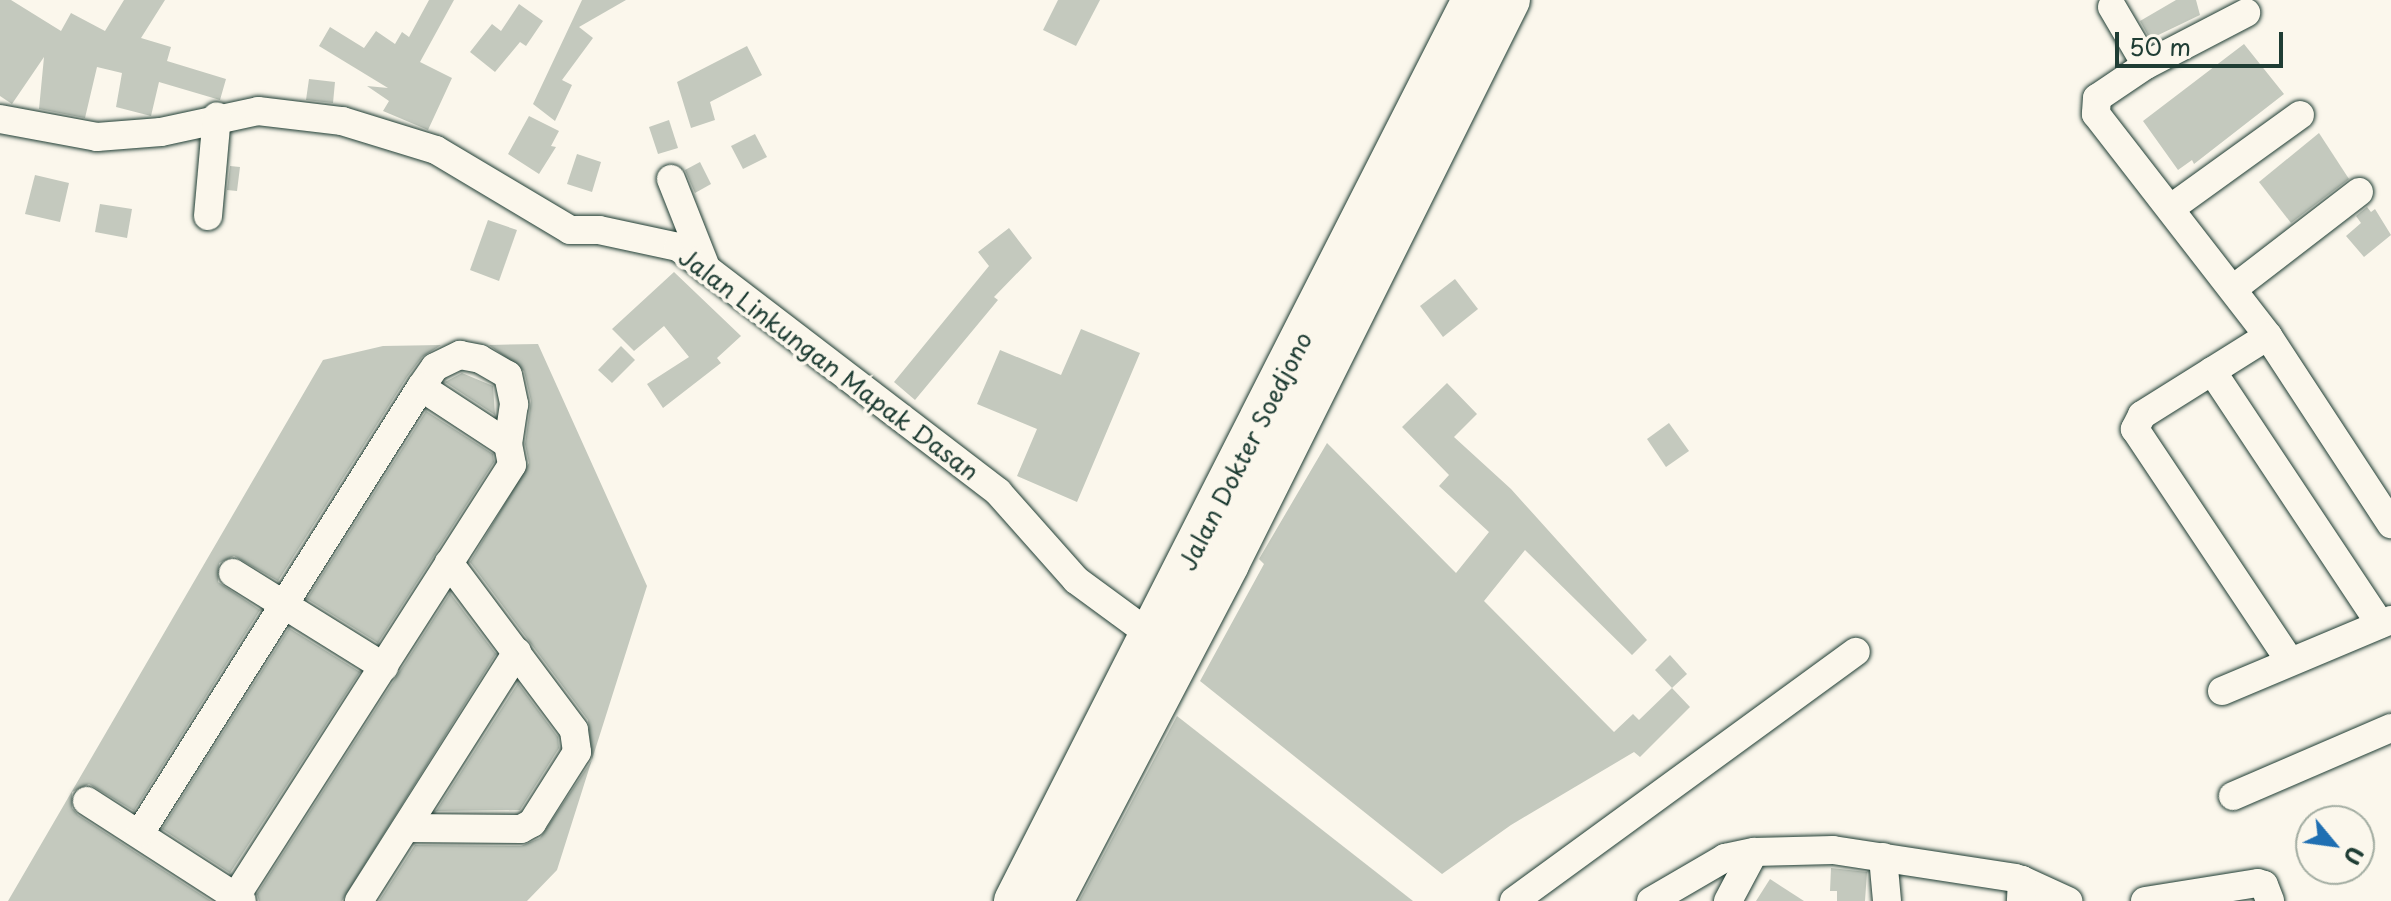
<!DOCTYPE html>
<style>
body{margin:0}
#map{position:relative;width:2391px;height:901px;overflow:hidden;background:#fbf7ec;font-family:"Playpen Sans",sans-serif}
div>[style]{position:absolute}
.building>*{inset:0;background:#c4c9be}
.roads{filter:drop-shadow(0 0 2px #1f3d34) drop-shadow(0 0 2px #1f3d34)}
.minor>*{height:28px;margin:-14px;padding:0 14px;transform-origin:14px;border-radius:14px;background:#fbf7ec}
.highway>*{height:42px;margin:-21px;padding:0 21px;transform-origin:21px;border-radius:21px;background:#fbf7ec}
span{translate:-50% -50%;white-space:nowrap;text-align:center;line-height:1.15;-webkit-text-stroke:8px #fbf7ec;paint-order:stroke}
.street-label{font-size:24px;color:#1f3d34}
.north{position:absolute;left:2295px;top:805px;width:80px;height:80px;box-sizing:border-box;background:#fbf7ec;border:2px solid #a3ada2;border-radius:50%;rotate:119deg;font-size:22px;font-weight:700;line-height:32px;text-align:center;color:#1f3d34}
.north::after{content:'';display:block;margin:auto;width:28px;height:36px;background:#1f6fb2;clip-path:polygon(50% 0,100% 100%,50% 72%,0 100%)}
.scale{position:absolute;left:2115px;top:32px;width:168px;height:36px;box-sizing:border-box;border:4px solid #1f3d34;border-top:0;padding-left:10px;font-size:24px;line-height:28px;white-space:nowrap;color:#1f3d34;-webkit-text-stroke:6px #fbf7ec;paint-order:stroke}
</style>
<div id="map">
<div class="building">
<i style="clip-path:polygon(0 0,11px 0,61px 31px,71px 13px,105px 31px,124px 0,165px 0,141px 38px,171px 47px,167px 61px,226px 79px,220px 100px,159px 82px,151px 116px,116px 107px,122px 73px,97px 67px,85px 118px,39px 109px,44px 57px,12px 104px,0 96px)"></i>
<i style="clip-path:polygon(429px 0,454px 0,420px 62px,452px 78px,428px 130px,383px 111px,389px 101px,367px 86px,388px 88px,319px 46px,330px 27px,364px 48px,376px 31px,395px 44px,402px 32px,409px 37px)"></i>
<i style="clip-path:polygon(582px 0,626px 0,579px 27px,593px 38px,562px 80px,572px 85px,555px 121px,533px 104px)"></i>
<i style="clip-path:polygon(1058px 0,1100px 0,1076px 46px,1043px 30px)"></i>
<i style="clip-path:polygon(2176px 0,2196px 0,2200px 15px,2150px 39px,2140px 21px)"></i>
<i style="clip-path:polygon(519px 4px,543px 21px,526px 46px,520px 42px,495px 72px,470px 52px,492px 24px,501px 31px)"></i>
<i style="clip-path:polygon(2244px 44px,2284px 94px,2194px 164px,2192px 160px,2178px 170px,2143px 121px)"></i>
<i style="clip-path:polygon(747px 46px,762px 75px,710px 102px,715px 120px,691px 128px,677px 82px)"></i>
<i style="clip-path:polygon(309px 79px,335px 82px,333px 103px,306px 100px)"></i>
<i style="clip-path:polygon(529px 116px,559px 131px,551px 146px,556px 147px,539px 174px,508px 154px)"></i>
<i style="clip-path:polygon(669px 120px,678px 148px,658px 154px,649px 127px)"></i>
<i style="clip-path:polygon(2319px 133px,2349px 179px,2291px 223px,2259px 182px)"></i>
<i style="clip-path:polygon(755px 134px,767px 157px,743px 169px,731px 146px)"></i>
<i style="clip-path:polygon(577px 154px,601px 162px,592px 192px,567px 184px)"></i>
<i style="clip-path:polygon(700px 162px,711px 184px,695px 193px,685px 170px)"></i>
<i style="clip-path:polygon(230px 166px,240px 167px,237px 191px,227px 190px)"></i>
<i style="clip-path:polygon(35px 175px,69px 183px,60px 222px,25px 214px)"></i>
<i style="clip-path:polygon(100px 204px,132px 209px,127px 238px,95px 232px)"></i>
<i style="clip-path:polygon(2367px 207px,2371px 212px,2375px 209px,2391px 235px,2364px 257px,2346px 236px,2361px 223px,2356px 216px)"></i>
<i style="clip-path:polygon(488px 220px,517px 230px,499px 281px,470px 270px)"></i>
<i style="clip-path:polygon(1009px 228px,1032px 258px,994px 297px,998px 300px,915px 400px,894px 382px,989px 266px,978px 252px)"></i>
<i style="clip-path:polygon(674px 272px,741px 336px,717px 358px,721px 363px,663px 408px,647px 384px,689px 357px,664px 326px,634px 351px,612px 329px)"></i>
<i style="clip-path:polygon(1455px 279px,1478px 309px,1443px 337px,1420px 306px)"></i>
<i style="clip-path:polygon(1081px 329px,1140px 353px,1077px 502px,1017px 476px,1037px 429px,977px 404px,1000px 350px,1061px 375px)"></i>
<i style="clip-path:polygon(538px 344px,647px 586px,557px 870px,527px 901px,379px 901px,415px 845px,521px 846px,540px 838px,592px 760px,588px 720px,470px 562px,529px 463px,525px 444px,531px 401px,524px 371px,489px 345px)"></i>
<i style="clip-path:polygon(441px 345px,422px 357px,407px 377px,278px 581px,234px 556px,219px 563px,218px 582px,260px 610px,134px 811px,89px 784px,72px 792px,72px 808px,78px 815px,211px 901px,8px 901px,323px 360px,383px 346px)"></i>
<i style="clip-path:polygon(621px 346px,635px 360px,612px 383px,598px 370px)"></i>
<i style="clip-path:polygon(462px 373px,493px 386px,495px 415px,445px 382px)"></i>
<i style="clip-path:polygon(1447px 383px,1477px 414px,1454px 437px,1511px 489px,1647px 640px,1632px 655px,1525px 550px,1484px 601px,1614px 732px,1633px 714px,1639px 720px,1672px 688px,1690px 707px,1640px 757px,1634px 752px,1511px 825px,1442px 874px,1200px 681px,1264px 564px,1259px 559px,1327px 443px,1456px 573px,1489px 532px,1439px 486px,1449px 475px,1402px 427px)"></i>
<i style="clip-path:polygon(426px 411px,493px 454px,494px 462px,378px 643px,307px 599px)"></i>
<i style="clip-path:polygon(1669px 423px,1689px 451px,1666px 467px,1647px 439px)"></i>
<i style="clip-path:polygon(450px 593px,496px 654px,342px 901px,259px 901px,257px 894px)"></i>
<i style="clip-path:polygon(289px 628px,360px 672px,230px 873px,162px 829px)"></i>
<i style="clip-path:polygon(1670px 655px,1687px 674px,1672px 688px,1655px 670px)"></i>
<i style="clip-path:polygon(518px 683px,558px 737px,559px 748px,520px 810px,436px 811px)"></i>
<i style="clip-path:polygon(1177px 716px,1413px 901px,1079px 901px)"></i>
<i style="clip-path:polygon(1831px 868px,1867px 872px,1865px 901px,1837px 901px,1837px 891px,1830px 891px)"></i>
<i style="clip-path:polygon(1770px 879px,1804px 901px,1756px 901px)"></i>
</div>
<div class="roads">
<div class="minor">
<i style="left:2112px;top:7px;width:67px;rotate:59.6deg"></i>
<i style="left:2146px;top:65px;width:113px;rotate:-27.5deg"></i>
<i style="left:2146px;top:65px;width:59px;rotate:146deg"></i>
<i style="left:2097px;top:98px;width:16px;rotate:94deg"></i>
<i style="left:2096px;top:114px;width:281px;rotate:52.2deg"></i>
<i style="left:2268px;top:336px;width:225px;rotate:56.8deg"></i>
<i style="left:0;top:119px;width:99px;rotate:10.5deg"></i>
<i style="left:97px;top:137px;width:64px;rotate:-4.5deg"></i>
<i style="left:161px;top:132px;width:99px;rotate:-12.2deg"></i>
<i style="left:258px;top:111px;width:85px;rotate:6.8deg"></i>
<i style="left:342px;top:121px;width:98px;rotate:17.1deg"></i>
<i style="left:436px;top:150px;width:156px;rotate:30.8deg"></i>
<i style="left:570px;top:230px;width:29px"></i>
<i style="left:599px;top:230px;width:81px;rotate:12.1deg"></i>
<i style="left:678px;top:247px;width:403px;rotate:37.4deg"></i>
<i style="left:998px;top:492px;width:118px;rotate:48.4deg"></i>
<i style="left:1076px;top:580px;width:93px;rotate:36.3deg"></i>
<i style="left:671px;top:179px;width:98px;rotate:68.4deg"></i>
<i style="left:2171px;top:208px;width:159px;rotate:-35.8deg"></i>
<i style="left:208px;top:216px;width:100px;rotate:-84.9deg"></i>
<i style="left:2233px;top:289px;width:159px;rotate:-37.6deg"></i>
<i style="left:2268px;top:336px;width:149px;rotate:147.9deg"></i>
<i style="left:2142px;top:415px;width:16px;rotate:117deg"></i>
<i style="left:2135px;top:429px;width:278px;rotate:56.3deg"></i>
<i style="left:2212px;top:371px;width:304px;rotate:56.4deg"></i>
<i style="left:421px;top:387px;width:24px;rotate:-55deg"></i>
<i style="left:435px;top:367px;width:28px;rotate:-26deg"></i>
<i style="left:460px;top:355px;width:20px;rotate:11deg"></i>
<i style="left:480px;top:359px;width:32px;rotate:30deg"></i>
<i style="left:508px;top:375px;width:30px;rotate:78deg"></i>
<i style="left:514px;top:404px;width:40px;rotate:98.5deg"></i>
<i style="left:233px;top:573px;width:178px;rotate:31.9deg"></i>
<i style="left:2222px;top:691px;width:183px;rotate:-22.8deg"></i>
<i style="left:2233px;top:796px;width:172px;rotate:-23.3deg"></i>
<i style="left:87px;top:801px;width:184px;rotate:32.8deg"></i>
<i style="left:406px;top:828px;width:115px;rotate:0.5deg"></i>
<i style="left:521px;top:829px;width:13px;rotate:-29deg"></i>
<i style="left:532px;top:823px;width:84px;rotate:-57.6deg"></i>
<i style="left:577px;top:752px;width:22px;rotate:-98deg"></i>
<i style="left:574px;top:730px;width:209px;rotate:-126.8deg"></i>
<i style="left:140px;top:833px;width:527px;rotate:-57.79deg"></i>
<i style="left:421px;top:387px;width:104px;rotate:33.2deg"></i>
<i style="left:508px;top:444px;width:21px;rotate:79deg"></i>
<i style="left:512px;top:465px;width:518px;rotate:122.62deg"></i>
<i style="left:1883px;top:857px;width:44px;rotate:84.8deg"></i>
<i style="left:2022px;top:880px;width:51px;rotate:24.5deg"></i>
<i style="left:359px;top:901px;width:295px;rotate:-57.6deg"></i>
<i style="left:1514px;top:901px;width:423px;rotate:-36.1deg"></i>
<i style="left:1651px;top:901px;width:86px;rotate:-30.2deg"></i>
<i style="left:1725px;top:858px;width:30px;rotate:-12deg"></i>
<i style="left:1754px;top:852px;width:79px;rotate:-1.5deg"></i>
<i style="left:1833px;top:850px;width:184px;rotate:8.7deg"></i>
<i style="left:2015px;top:878px;width:7px;rotate:16deg"></i>
<i style="left:2022px;top:880px;width:21px;rotate:93deg"></i>
<i style="left:1728px;top:901px;width:55px;rotate:-62deg"></i>
<i style="left:2145px;top:901px;width:114px;rotate:-9.1deg"></i>
<i style="left:2258px;top:883px;width:6px;rotate:18deg"></i>
<i style="left:2264px;top:885px;width:17px;rotate:69deg"></i>
</div>
<div class="highway">
<i style="left:1015px;top:901px;width:1011px;rotate:-63.05deg"></i>
<i style="left:1052px;top:901px;width:380px;rotate:-62.4deg"></i>
<i style="left:1228px;top:564px;width:630px;rotate:-63.52deg"></i>
</div>
</div>
<div class="street-label">
<span style="left:829px;top:364px;rotate:37deg">Jalan Linkungan Mapak Dasan</span>
<span style="left:1245px;top:451px;rotate:-63deg">Jalan Dokter Soedjono</span>
</div>
<div class="north">U</div>
<div class="scale">50 m</div>
</div>
